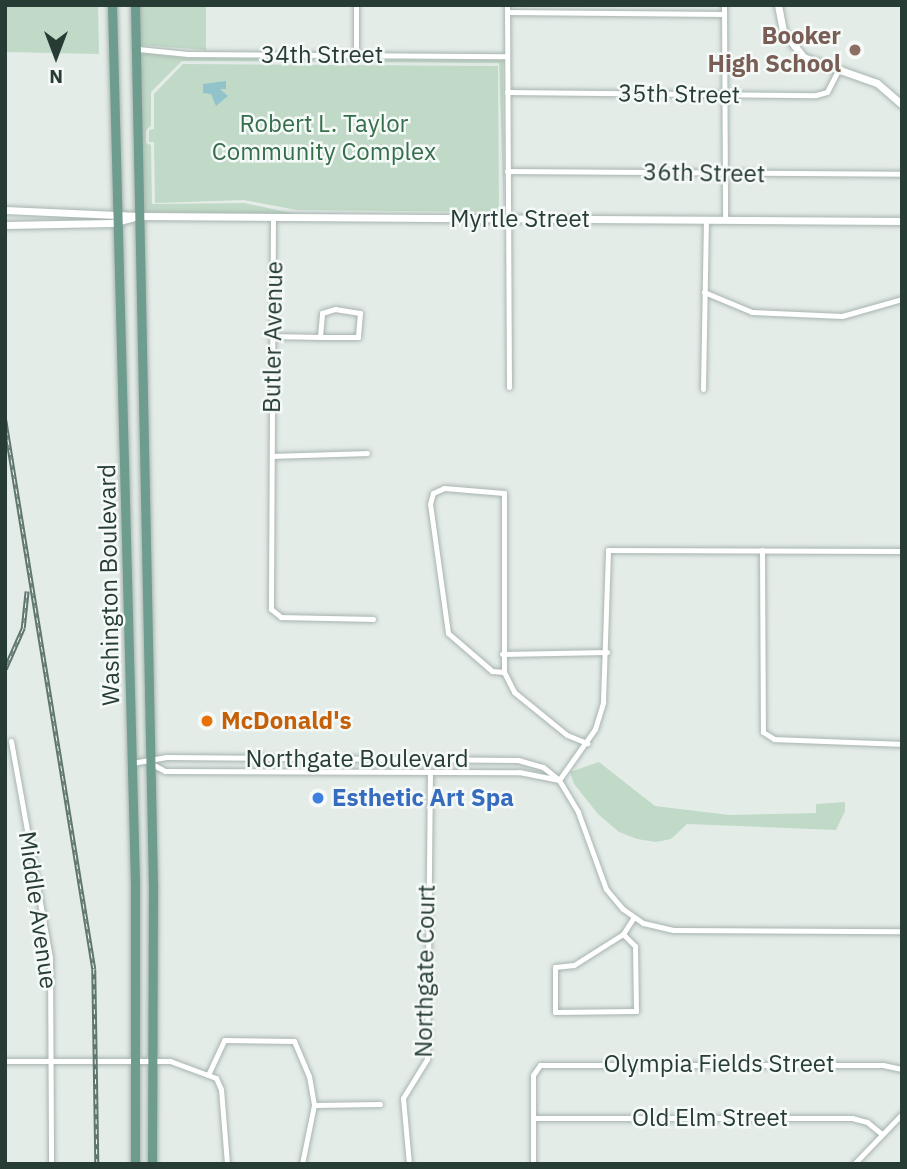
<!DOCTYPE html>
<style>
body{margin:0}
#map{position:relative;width:907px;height:1169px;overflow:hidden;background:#e4ece8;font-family:"IBM Plex Sans",sans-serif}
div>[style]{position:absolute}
.green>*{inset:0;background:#c0dac7}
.water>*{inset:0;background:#93c3ca}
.roads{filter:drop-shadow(0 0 2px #a7b4af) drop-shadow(0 0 2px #a7b4af)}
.minor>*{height:5px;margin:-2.5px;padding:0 2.5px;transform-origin:2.5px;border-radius:2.5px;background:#fff}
.tertiary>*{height:7px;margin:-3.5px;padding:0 3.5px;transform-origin:3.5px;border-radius:3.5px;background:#fff}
.primary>*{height:9px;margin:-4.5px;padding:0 4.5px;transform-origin:4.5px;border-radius:4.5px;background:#6e9c8f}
.rail>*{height:4.5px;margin-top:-2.25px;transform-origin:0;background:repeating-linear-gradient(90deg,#f5f9f7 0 5px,#607770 0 10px);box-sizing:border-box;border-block:2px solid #607770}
.dots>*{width:19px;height:19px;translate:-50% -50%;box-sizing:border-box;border:4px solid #f5f9f7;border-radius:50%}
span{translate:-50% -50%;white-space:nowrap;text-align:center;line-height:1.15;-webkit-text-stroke:5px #f5f9f7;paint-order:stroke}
.education-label{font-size:24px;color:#785e54;font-weight:700}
.right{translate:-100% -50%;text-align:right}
.street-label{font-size:24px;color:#263c35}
.park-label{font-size:24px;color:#356e4a}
.food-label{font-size:24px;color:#c56008;font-weight:700}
.left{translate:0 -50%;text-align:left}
.shop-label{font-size:24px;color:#366cbe;font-weight:700}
.frame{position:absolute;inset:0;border:7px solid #263c35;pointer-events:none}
.north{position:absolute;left:21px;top:21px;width:70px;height:70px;-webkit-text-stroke:5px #f5f9f7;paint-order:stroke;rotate:180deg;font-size:19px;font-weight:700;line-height:28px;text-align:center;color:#263c35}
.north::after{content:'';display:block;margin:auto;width:24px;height:32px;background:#263c35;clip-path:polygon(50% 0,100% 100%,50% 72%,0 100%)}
</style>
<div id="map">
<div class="green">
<i style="clip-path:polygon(5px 5px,98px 5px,99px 54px,5px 52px)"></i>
<i style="clip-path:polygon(139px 5px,206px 5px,206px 50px,141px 45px)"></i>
<i style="clip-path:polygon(141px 53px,188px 58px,503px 60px,504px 214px,499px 63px,234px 61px,182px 61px,151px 92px,151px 126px,146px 130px,146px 143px,151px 145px,152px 204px,244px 203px,296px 214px,142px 212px)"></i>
<i style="clip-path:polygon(183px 64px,498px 66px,499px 212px,297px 210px,244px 200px,155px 203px,154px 142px,149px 142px,149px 130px,154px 129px,154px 94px)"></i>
<i style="clip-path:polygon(599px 762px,655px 806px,729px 815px,816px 813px,816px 804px,845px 802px,845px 811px,836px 830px,687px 824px,671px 839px,656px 842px,637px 839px,619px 832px,598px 814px,574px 784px,570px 772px)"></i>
</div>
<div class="water">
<i style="clip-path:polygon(226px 81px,226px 89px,220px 89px,228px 96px,216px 106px,211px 94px,203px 93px,203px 84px)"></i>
</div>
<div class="roads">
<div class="minor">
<i style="left:356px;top:5px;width:50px;rotate:90deg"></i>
<i style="left:507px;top:5px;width:382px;rotate:89.7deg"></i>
<i style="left:724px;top:5px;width:215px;rotate:89.7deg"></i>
<i style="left:507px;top:12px;width:217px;rotate:0.5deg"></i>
<i style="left:138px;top:49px;width:50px;rotate:5.7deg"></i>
<i style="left:188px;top:54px;width:319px;rotate:0.4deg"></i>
<i style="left:507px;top:92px;width:309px;rotate:0.6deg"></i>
<i style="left:816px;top:95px;width:11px;rotate:-15deg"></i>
<i style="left:827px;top:92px;width:22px;rotate:-63deg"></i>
<i style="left:507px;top:171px;width:395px;rotate:0.4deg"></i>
<i style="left:273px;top:217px;width:392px;rotate:90.3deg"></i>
<i style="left:271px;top:609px;width:13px;rotate:39deg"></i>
<i style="left:281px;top:617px;width:92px;rotate:1.2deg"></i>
<i style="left:704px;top:292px;width:52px;rotate:22.6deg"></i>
<i style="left:752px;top:312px;width:90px;rotate:2.5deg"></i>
<i style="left:842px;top:316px;width:62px;rotate:-15.8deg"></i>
<i style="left:335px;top:309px;width:25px;rotate:9deg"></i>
<i style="left:360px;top:313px;width:24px;rotate:95deg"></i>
<i style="left:358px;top:337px;width:38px;rotate:180deg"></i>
<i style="left:320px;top:337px;width:24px;rotate:-85deg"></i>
<i style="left:322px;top:313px;width:14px;rotate:-17deg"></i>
<i style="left:272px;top:336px;width:48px;rotate:1.2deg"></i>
<i style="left:703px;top:389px;width:169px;rotate:-89deg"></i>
<i style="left:272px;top:456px;width:95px;rotate:-1.8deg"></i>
<i style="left:762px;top:550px;width:182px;rotate:89.7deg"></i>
<i style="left:763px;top:732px;width:13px;rotate:32deg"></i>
<i style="left:774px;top:739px;width:128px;rotate:2.2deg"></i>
<i style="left:502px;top:654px;width:105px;rotate:-1.1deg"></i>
<i style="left:504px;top:672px;width:12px;rotate:-175deg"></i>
<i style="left:492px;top:671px;width:58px;rotate:-139.2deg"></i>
<i style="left:448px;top:633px;width:130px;rotate:-97.9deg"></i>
<i style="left:430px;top:504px;width:11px;rotate:-75deg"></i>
<i style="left:433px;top:493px;width:12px;rotate:-24deg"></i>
<i style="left:444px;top:488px;width:60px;rotate:4.8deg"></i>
<i style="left:504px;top:493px;width:179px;rotate:90deg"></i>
<i style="left:504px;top:672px;width:22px;rotate:63deg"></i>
<i style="left:514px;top:692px;width:68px;rotate:39.1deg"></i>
<i style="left:567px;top:735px;width:22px;rotate:22deg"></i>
<i style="left:11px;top:741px;width:220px;rotate:79.8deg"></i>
<i style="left:50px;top:958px;width:206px;rotate:89.7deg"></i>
<i style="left:132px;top:763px;width:35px;rotate:-10deg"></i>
<i style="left:166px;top:757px;width:352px;rotate:0.5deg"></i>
<i style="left:518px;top:760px;width:26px;rotate:16deg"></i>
<i style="left:543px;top:767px;width:21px;rotate:39deg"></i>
<i style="left:559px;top:780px;width:37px;rotate:59deg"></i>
<i style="left:578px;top:812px;width:82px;rotate:70deg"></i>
<i style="left:606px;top:889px;width:26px;rotate:50deg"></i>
<i style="left:623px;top:909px;width:24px;rotate:35deg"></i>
<i style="left:643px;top:923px;width:31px;rotate:13deg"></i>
<i style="left:673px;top:930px;width:229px;rotate:0.3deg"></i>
<i style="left:150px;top:763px;width:17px;rotate:28deg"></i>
<i style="left:165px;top:771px;width:354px;rotate:0.2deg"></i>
<i style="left:519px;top:772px;width:41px;rotate:11.3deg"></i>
<i style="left:559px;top:780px;width:62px;rotate:-54.8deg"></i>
<i style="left:595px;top:729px;width:28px;rotate:-73deg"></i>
<i style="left:603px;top:702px;width:152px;rotate:-88.1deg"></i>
<i style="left:608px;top:550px;width:294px;rotate:0.2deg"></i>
<i style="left:623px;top:934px;width:17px;rotate:45deg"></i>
<i style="left:635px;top:946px;width:65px;rotate:89.1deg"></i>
<i style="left:636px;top:1011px;width:81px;rotate:179.3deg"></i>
<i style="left:555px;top:1012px;width:45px;rotate:-90deg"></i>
<i style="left:555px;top:967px;width:19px;rotate:-6deg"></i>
<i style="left:574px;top:965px;width:58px;rotate:-32.3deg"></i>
<i style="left:623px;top:934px;width:20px;rotate:-57deg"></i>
<i style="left:5px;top:1061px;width:165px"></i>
<i style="left:170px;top:1061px;width:49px;rotate:20.3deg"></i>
<i style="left:216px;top:1078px;width:12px;rotate:66deg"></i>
<i style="left:221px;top:1089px;width:75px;rotate:85.4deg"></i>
<i style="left:208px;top:1075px;width:38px;rotate:-65deg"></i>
<i style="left:224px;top:1040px;width:70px;rotate:0.8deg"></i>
<i style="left:294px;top:1041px;width:38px;rotate:67deg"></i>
<i style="left:309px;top:1076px;width:29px;rotate:80deg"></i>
<i style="left:314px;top:1105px;width:60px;rotate:101.5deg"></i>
<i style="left:314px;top:1105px;width:66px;rotate:-0.9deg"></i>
<i style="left:533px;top:1118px;width:319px"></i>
<i style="left:852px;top:1118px;width:16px;rotate:15deg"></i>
<i style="left:867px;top:1122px;width:19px;rotate:39deg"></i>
<i style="left:409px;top:1164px;width:66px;rotate:-95.2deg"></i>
<i style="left:403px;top:1098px;width:46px;rotate:-58.4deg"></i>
<i style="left:427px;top:1059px;width:287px;rotate:-89.4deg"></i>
<i style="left:533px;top:1164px;width:89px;rotate:-90deg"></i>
<i style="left:533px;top:1075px;width:12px;rotate:-55deg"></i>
<i style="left:540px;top:1065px;width:343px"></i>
<i style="left:883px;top:1065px;width:19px;rotate:12deg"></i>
<i style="left:854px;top:1164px;width:69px;rotate:-46.2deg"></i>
</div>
<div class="tertiary">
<i style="left:778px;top:5px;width:26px;rotate:79deg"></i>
<i style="left:783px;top:31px;width:33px;rotate:52deg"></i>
<i style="left:803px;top:57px;width:78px;rotate:19.4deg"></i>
<i style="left:877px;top:83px;width:33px;rotate:41deg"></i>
<i style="left:5px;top:210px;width:134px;rotate:2.6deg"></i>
<i style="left:139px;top:216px;width:763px;rotate:0.38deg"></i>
<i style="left:5px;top:225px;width:107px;rotate:-1.1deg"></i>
<i style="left:112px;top:223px;width:24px;rotate:-15deg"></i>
</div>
<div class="primary">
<i style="left:112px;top:5px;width:879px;rotate:88.5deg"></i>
<i style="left:135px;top:884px;width:280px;rotate:90deg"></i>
<i style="left:135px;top:5px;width:881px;rotate:88.83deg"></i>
<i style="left:153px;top:886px;width:278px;rotate:90.2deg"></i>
</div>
</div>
<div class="rail">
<i style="left:5px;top:420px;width:556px;rotate:80.79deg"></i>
<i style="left:94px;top:969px;width:195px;rotate:89.1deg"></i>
<i style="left:5px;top:669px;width:45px;rotate:-66.3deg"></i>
<i style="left:23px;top:628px;width:37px;rotate:-84deg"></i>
</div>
<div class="dots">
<i style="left:855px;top:50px;background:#8d6e63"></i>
<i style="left:207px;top:721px;background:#e8710a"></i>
<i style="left:318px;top:798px;background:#3f7fe0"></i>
</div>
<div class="education-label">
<span class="right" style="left:841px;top:50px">Booker<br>High School</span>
</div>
<div class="street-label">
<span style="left:322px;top:55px">34th Street</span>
<span style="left:679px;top:94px;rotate:1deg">35th Street</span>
<span style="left:704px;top:173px;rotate:1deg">36th Street</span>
<span style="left:520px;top:219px">Myrtle Street</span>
<span style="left:273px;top:337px;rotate:-89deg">Butler Avenue</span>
<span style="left:109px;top:585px;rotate:-91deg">Washington Boulevard</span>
<span style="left:357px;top:759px">Northgate Boulevard</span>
<span style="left:38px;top:910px;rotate:82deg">Middle Avenue</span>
<span style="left:425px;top:971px;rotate:-89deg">Northgate Court</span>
<span style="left:719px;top:1064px">Olympia Fields Street</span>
<span style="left:710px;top:1118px">Old Elm Street</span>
</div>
<div class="park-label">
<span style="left:324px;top:138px">Robert L. Taylor<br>Community Complex</span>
</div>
<div class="food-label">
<span class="left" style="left:221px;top:721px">McDonald's</span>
</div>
<div class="shop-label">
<span class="left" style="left:332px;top:798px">Esthetic Art Spa</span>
</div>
<div class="frame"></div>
<div class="north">N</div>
</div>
